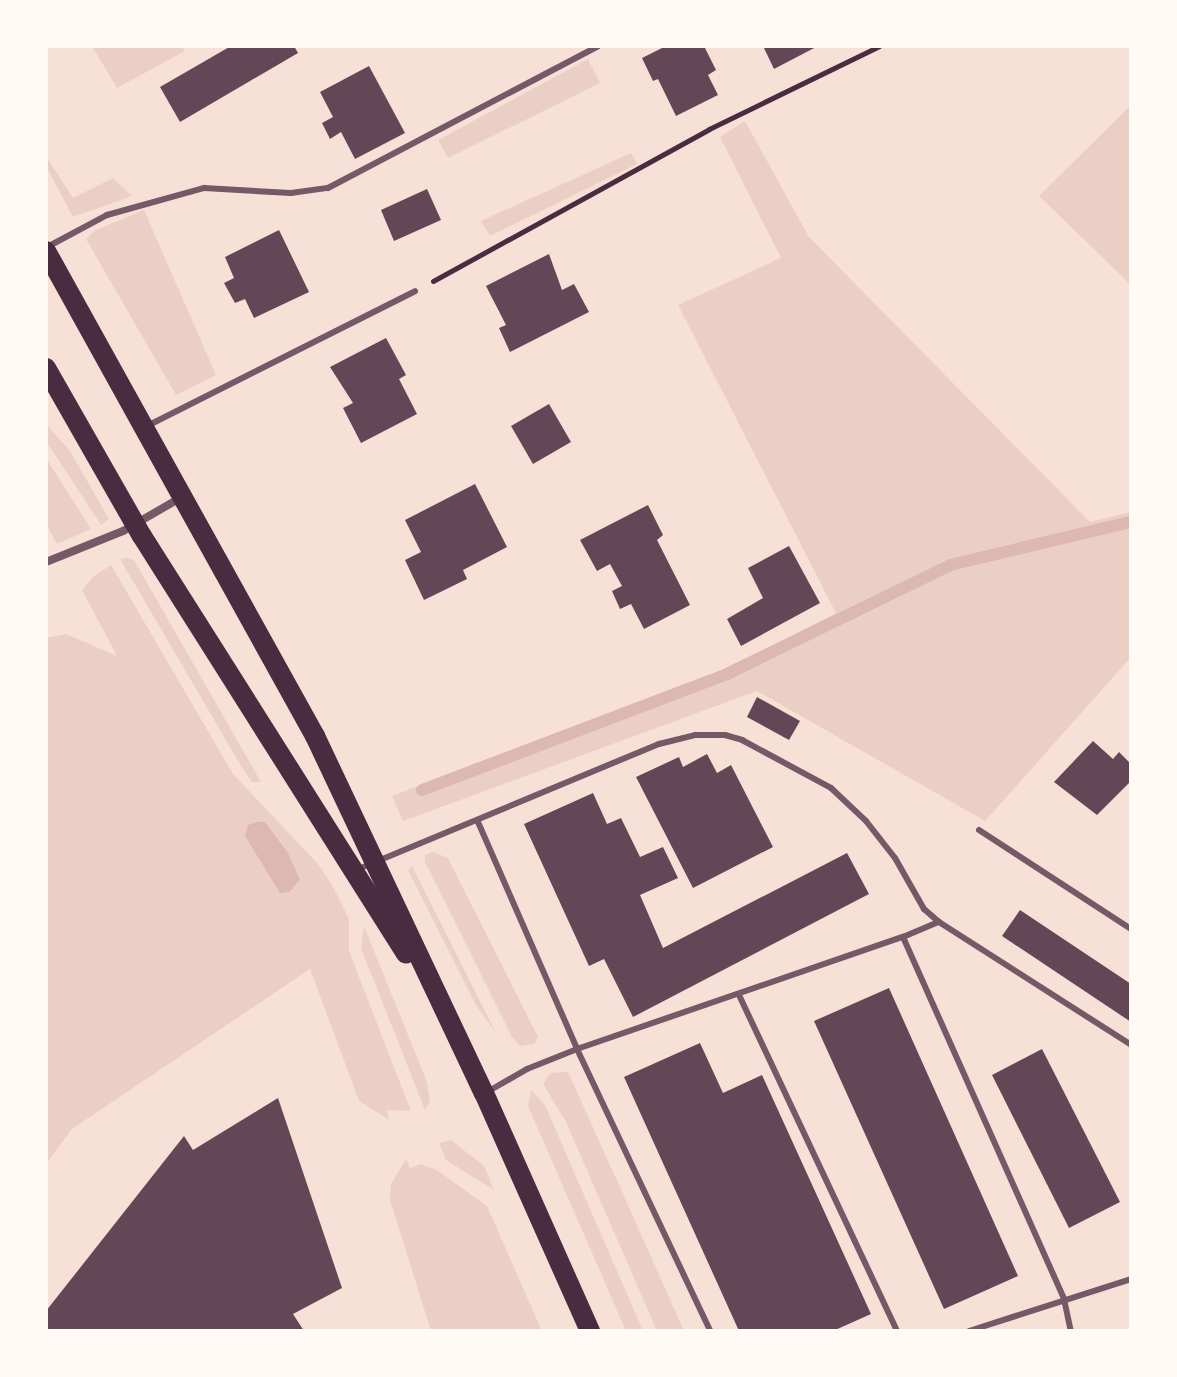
<!DOCTYPE html>
<style>
body{margin:0}
#map{position:relative;width:1177px;height:1377px;overflow:hidden;background:#f7e1d7;font-family:Signika,sans-serif}
div>[style]{position:absolute}
.green>*{inset:0;background:#ebcfc5}
.water>*{inset:0;background:#dcb8b0}
.stream>*{height:12px;margin:-6px;padding:0 6px;transform-origin:6px;border-radius:6px;background:#dcb8b0}
.building>*{inset:0;background:#644757}
.path>*{height:5px;margin:-2.5px;padding:0 2.5px;transform-origin:2.5px;border-radius:2.5px;background:#4a2c40}
.service>*{height:6px;margin:-3px;padding:0 3px;transform-origin:3px;border-radius:3px;background:#755966}
.minor>*{height:8px;margin:-4px;padding:0 4px;transform-origin:4px;border-radius:4px;background:#755966}
.primary>*{height:20px;margin:-10px;padding:0 10px;transform-origin:10px;border-radius:10px;background:#4a2c40}
span{translate:-50% -50%;white-space:nowrap;text-align:center;line-height:1.15;-webkit-text-stroke:6px #fffaf5;paint-order:stroke}
.frame{position:absolute;inset:0;border:48px solid #fffaf5;pointer-events:none}
</style>
<div id="map">
<div class="green">
<i style="clip-path:polygon(92px 46px,182px 46px,185px 51px,117px 88px)"></i>
<i style="clip-path:polygon(588px 59px,600px 83px,448px 158px,438px 140px)"></i>
<i style="clip-path:polygon(1131px 105px,1131px 285px,1039px 196px)"></i>
<i style="clip-path:polygon(745px 121px,809px 237px,1090px 522px,1131px 512px,1131px 657px,985px 821px,757px 691px,403px 821px,392px 796px,732px 666px,836px 613px,678px 305px,781px 258px,720px 137px)"></i>
<i style="clip-path:polygon(631px 153px,637px 164px,490px 236px,481px 221px)"></i>
<i style="clip-path:polygon(46px 156px,73px 198px,113px 178px,132px 196px,73px 217px,46px 166px)"></i>
<i style="clip-path:polygon(144px 210px,216px 375px,176px 395px,86px 239px,94px 231px)"></i>
<i style="clip-path:polygon(46px 424px,70px 451px,109px 519px,101px 525px,46px 441px)"></i>
<i style="clip-path:polygon(46px 458px,91px 529px,57px 544px,46px 524px)"></i>
<i style="clip-path:polygon(127px 558px,134px 560px,261px 782px,252px 782px,244px 771px,120px 559px)"></i>
<i style="clip-path:polygon(111px 565px,233px 774px,318px 864px,332px 885px,349px 919px,349px 951px,411px 1111px,387px 1110px,389px 1120px,359px 1101px,310px 969px,72px 1129px,46px 1164px,46px 638px,66px 634px,117px 656px,82px 590px,93px 577px)"></i>
<i style="clip-path:polygon(433px 852px,448px 858px,538px 1037px,534px 1044px,520px 1046px,512px 1037px,425px 862px,425px 855px)"></i>
<i style="clip-path:polygon(412px 866px,496px 1033px,476px 1005px,408px 870px)"></i>
<i style="clip-path:polygon(364px 926px,427px 1082px,430px 1102px,425px 1110px,361px 948px)"></i>
<i style="clip-path:polygon(568px 1072px,619px 1185px,684px 1331px,657px 1331px,566px 1122px,543px 1084px,550px 1073px)"></i>
<i style="clip-path:polygon(531px 1090px,545px 1105px,643px 1331px,626px 1331px,528px 1106px)"></i>
<i style="clip-path:polygon(451px 1140px,484px 1166px,494px 1190px,446px 1160px,439px 1143px)"></i>
<i style="clip-path:polygon(406px 1159px,410px 1168px,421px 1164px,437px 1170px,487px 1206px,542px 1331px,431px 1331px,390px 1200px,391px 1184px)"></i>
</div>
<div class="water">
<i style="clip-path:polygon(257px 822px,265px 822px,288px 853px,300px 880px,289px 892px,280px 893px,245px 836px,248px 825px)"></i>
</div>
<div class="stream">
<i style="left:422px;top:790px;width:326px;rotate:-20.8deg"></i>
<i style="left:727px;top:674px;width:248px;rotate:-26deg"></i>
<i style="left:950px;top:565px;width:186px;rotate:-13.4deg"></i>
</div>
<div class="building">
<i style="clip-path:polygon(231px 46px,294px 46px,298px 53px,180px 122px,160px 87px)"></i>
<i style="clip-path:polygon(666px 46px,704px 46px,716px 70px,708px 75px,718px 95px,676px 116px,658px 79px,653px 81px,642px 58px)"></i>
<i style="clip-path:polygon(763px 46px,818px 46px,774px 69px)"></i>
<i style="clip-path:polygon(369px 66px,405px 133px,355px 159px,341px 132px,330px 139px,322px 123px,333px 117px,320px 92px)"></i>
<i style="clip-path:polygon(427px 189px,441px 220px,394px 241px,381px 210px)"></i>
<i style="clip-path:polygon(279px 230px,309px 292px,254px 318px,245px 299px,235px 303px,224px 283px,234px 278px,225px 257px)"></i>
<i style="clip-path:polygon(549px 254px,562px 290px,574px 284px,589px 312px,510px 352px,499px 328px,506px 325px,486px 286px)"></i>
<i style="clip-path:polygon(386px 338px,406px 375px,399px 379px,417px 414px,361px 443px,343px 408px,353px 403px,330px 367px)"></i>
<i style="clip-path:polygon(549px 404px,571px 442px,533px 464px,511px 426px)"></i>
<i style="clip-path:polygon(475px 484px,507px 547px,463px 570px,467px 579px,424px 600px,405px 560px,421px 552px,405px 520px)"></i>
<i style="clip-path:polygon(648px 505px,663px 535px,657px 540px,690px 605px,644px 629px,631px 604px,620px 609px,612px 591px,622px 586px,610px 564px,597px 571px,580px 540px)"></i>
<i style="clip-path:polygon(789px 546px,820px 603px,741px 646px,727px 619px,763px 598px,748px 568px)"></i>
<i style="clip-path:polygon(757px 697px,800px 721px,789px 740px,747px 717px)"></i>
<i style="clip-path:polygon(1093px 741px,1113px 759px,1119px 752px,1131px 764px,1131px 781px,1097px 815px,1054px 782px)"></i>
<i style="clip-path:polygon(707px 754px,717px 773px,731px 765px,773px 847px,693px 888px,636px 777px,679px 757px,683px 767px)"></i>
<i style="clip-path:polygon(593px 793px,607px 824px,621px 818px,640px 857px,663px 847px,678px 878px,640px 895px,663px 948px,847px 853px,869px 894px,633px 1017px,604px 959px,589px 966px,524px 824px)"></i>
<i style="clip-path:polygon(1020px 910px,1131px 984px,1131px 1022px,1002px 936px)"></i>
<i style="clip-path:polygon(889px 988px,1018px 1276px,944px 1309px,814px 1021px)"></i>
<i style="clip-path:polygon(700px 1043px,723px 1093px,762px 1075px,871px 1314px,833px 1331px,739px 1331px,624px 1077px)"></i>
<i style="clip-path:polygon(1042px 1049px,1120px 1202px,1069px 1228px,992px 1075px)"></i>
<i style="clip-path:polygon(278px 1098px,342px 1288px,293px 1314px,304px 1331px,46px 1331px,46px 1311px,184px 1136px,193px 1150px)"></i>
</div>
<div class="path">
<i style="left:433px;top:281px;width:315px;rotate:-28.8deg"></i>
<i style="left:709px;top:129px;width:189px;rotate:-26deg"></i>
</div>
<div class="service">
<i style="left:49px;top:246px;width:66px;rotate:-28.1deg"></i>
<i style="left:107px;top:215px;width:101px;rotate:-15.6deg"></i>
<i style="left:204px;top:188px;width:87px;rotate:3.3deg"></i>
<i style="left:291px;top:193px;width:37px;rotate:-8deg"></i>
<i style="left:328px;top:188px;width:305px;rotate:-27.7deg"></i>
<i style="left:147px;top:426px;width:300px;rotate:-26.7deg"></i>
<i style="left:478px;top:822px;width:248px;rotate:66.4deg"></i>
<i style="left:577px;top:1049px;width:312px;rotate:64.7deg"></i>
<i style="left:979px;top:830px;width:181px;rotate:33.1deg"></i>
<i style="left:356px;top:870px;width:328px;rotate:-22.6deg"></i>
<i style="left:659px;top:744px;width:37px;rotate:-14deg"></i>
<i style="left:695px;top:735px;width:30px"></i>
<i style="left:725px;top:735px;width:18px;rotate:16deg"></i>
<i style="left:742px;top:740px;width:101px;rotate:28.3deg"></i>
<i style="left:831px;top:788px;width:48px;rotate:43.3deg"></i>
<i style="left:866px;top:821px;width:47px;rotate:51.9deg"></i>
<i style="left:895px;top:858px;width:59px;rotate:60.4deg"></i>
<i style="left:924px;top:909px;width:20px;rotate:41deg"></i>
<i style="left:939px;top:922px;width:228px;rotate:32.6deg"></i>
<i style="left:903px;top:937px;width:39px;rotate:-23deg"></i>
<i style="left:739px;top:995px;width:371px;rotate:64.8deg"></i>
<i style="left:487px;top:1092px;width:46px;rotate:-29.9deg"></i>
<i style="left:527px;top:1069px;width:54px;rotate:-21.8deg"></i>
<i style="left:577px;top:1049px;width:345px;rotate:-19deg"></i>
<i style="left:903px;top:937px;width:396px;rotate:66deg"></i>
<i style="left:1064px;top:1299px;width:33px;rotate:78deg"></i>
<i style="left:969px;top:1331px;width:170px;rotate:-17.8deg"></i>
</div>
<div class="minor">
<i style="left:46px;top:562px;width:83px;rotate:-21.9deg"></i>
<i style="left:123px;top:531px;width:68px;rotate:-30deg"></i>
</div>
<div class="primary">
<i style="left:46px;top:251px;width:555px;rotate:60.99deg"></i>
<i style="left:315px;top:736px;width:395px;rotate:64.7deg"></i>
<i style="left:484px;top:1093px;width:261px;rotate:66deg"></i>
<i style="left:46px;top:368px;width:193px;rotate:60.3deg"></i>
<i style="left:142px;top:536px;width:494px;rotate:57.7deg"></i>
</div>
<div class="frame"></div>
</div>
